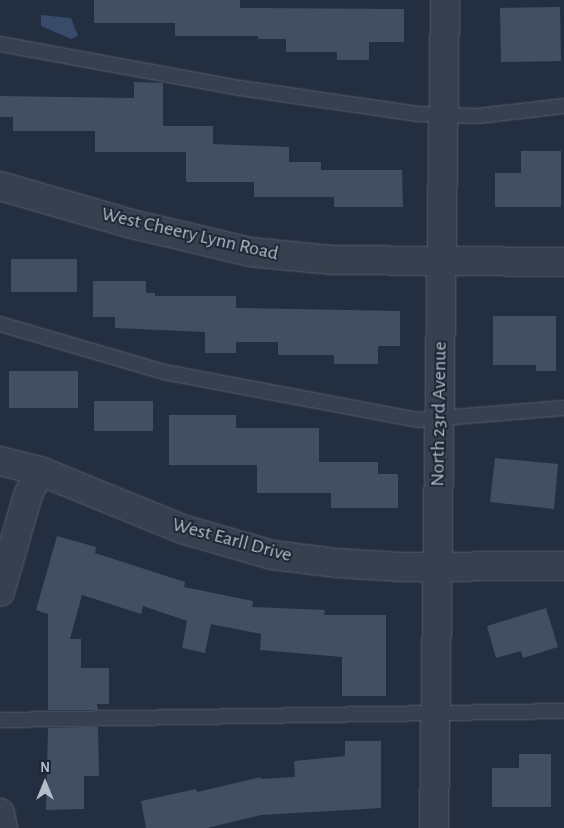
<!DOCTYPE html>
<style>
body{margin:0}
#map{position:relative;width:564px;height:828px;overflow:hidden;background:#232e40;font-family:"Alegreya Sans",sans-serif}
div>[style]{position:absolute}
.water>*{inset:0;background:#384b6a}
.building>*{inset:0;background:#424e62}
.roads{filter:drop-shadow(0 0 1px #555e6d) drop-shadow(0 0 1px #555e6d)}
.service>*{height:14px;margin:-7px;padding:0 7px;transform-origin:7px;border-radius:7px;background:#37404f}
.minor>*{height:28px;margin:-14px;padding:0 14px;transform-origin:14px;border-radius:14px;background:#37404f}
.tertiary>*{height:28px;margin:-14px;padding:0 14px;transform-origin:14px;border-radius:14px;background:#37404f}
span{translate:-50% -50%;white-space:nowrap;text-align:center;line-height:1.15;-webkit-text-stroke:4px #1c2534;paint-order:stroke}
.street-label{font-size:20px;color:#b4bcca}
.north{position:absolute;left:20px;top:758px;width:50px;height:50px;-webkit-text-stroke:4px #1c2534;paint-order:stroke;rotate:0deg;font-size:14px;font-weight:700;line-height:20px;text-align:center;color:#b4bcca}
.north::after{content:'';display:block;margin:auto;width:18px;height:22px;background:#b4bcca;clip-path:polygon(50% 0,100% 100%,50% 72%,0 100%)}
</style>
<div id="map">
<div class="water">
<i style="clip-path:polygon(41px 15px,71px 18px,78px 36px,71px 39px,41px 26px)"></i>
</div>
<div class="building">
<i style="clip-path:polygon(94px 0,240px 0,240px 8px,404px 9px,404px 42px,369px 42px,369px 60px,337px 60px,337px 52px,286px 52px,286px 39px,258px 39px,258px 36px,175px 36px,175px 23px,94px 23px)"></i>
<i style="clip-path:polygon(560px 7px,561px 61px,501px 62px,500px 8px)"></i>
<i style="clip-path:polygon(134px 82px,163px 83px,163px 126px,213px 126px,213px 144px,289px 147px,289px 162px,321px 162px,321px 170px,402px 170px,403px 207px,334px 207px,334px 197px,254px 197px,254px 182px,186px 182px,186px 152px,95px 152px,95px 131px,13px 131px,13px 117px,0 117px,0 96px,134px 98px)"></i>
<i style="clip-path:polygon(521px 151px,561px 151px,561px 207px,495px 207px,495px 173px,521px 173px)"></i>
<i style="clip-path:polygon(11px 259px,77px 259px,77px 292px,11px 292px)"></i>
<i style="clip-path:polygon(93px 281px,146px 281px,146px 293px,155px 293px,155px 296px,236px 296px,236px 308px,400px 311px,400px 346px,378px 346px,378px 364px,334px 364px,334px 355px,278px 355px,278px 342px,236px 342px,236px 353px,205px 353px,205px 332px,115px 328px,115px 317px,93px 317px)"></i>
<i style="clip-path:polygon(493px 316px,556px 316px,556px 371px,536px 371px,536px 365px,493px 365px)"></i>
<i style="clip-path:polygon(9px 371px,78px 371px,78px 408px,9px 408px)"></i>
<i style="clip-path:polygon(94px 401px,153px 401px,153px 431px,94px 431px)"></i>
<i style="clip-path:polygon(169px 415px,236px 415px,236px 428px,319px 428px,319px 462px,378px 462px,378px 474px,398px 474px,398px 508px,331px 508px,331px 493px,257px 493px,257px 465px,169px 465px)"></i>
<i style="clip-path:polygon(495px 458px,558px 464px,554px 509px,490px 502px)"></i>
<i style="clip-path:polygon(57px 536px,96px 547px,95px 553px,185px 582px,184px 587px,253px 601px,252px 607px,325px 610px,324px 615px,386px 615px,386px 696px,342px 696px,342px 657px,260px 650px,261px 634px,211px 624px,205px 653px,182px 648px,187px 621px,143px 606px,141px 614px,82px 595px,70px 639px,81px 639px,81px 668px,109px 668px,109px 704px,97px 704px,98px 710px,48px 710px,48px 614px,36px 610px)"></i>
<i style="clip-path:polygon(546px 608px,558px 647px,523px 658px,521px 651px,496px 658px,487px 626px)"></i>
<i style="clip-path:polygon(98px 727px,99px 776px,84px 776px,84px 809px,46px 810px,48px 728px)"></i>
<i style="clip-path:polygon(345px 741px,381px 741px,381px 808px,261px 815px,207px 828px,146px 828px,141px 801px,196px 789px,197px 792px,261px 777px,261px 779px,295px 777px,294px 761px,345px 756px)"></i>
<i style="clip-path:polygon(519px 754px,551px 754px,551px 807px,492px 807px,492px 768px,519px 768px)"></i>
</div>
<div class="roads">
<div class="service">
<i style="left:0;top:44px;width:244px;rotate:10.4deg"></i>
<i style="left:240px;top:88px;width:180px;rotate:8.3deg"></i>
<i style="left:418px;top:114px;width:60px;rotate:1.9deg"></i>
<i style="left:478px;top:116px;width:87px;rotate:-6.6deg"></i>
<i style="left:0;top:324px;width:171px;rotate:16.3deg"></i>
<i style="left:164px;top:372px;width:258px;rotate:10.7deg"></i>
<i style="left:417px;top:420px;width:147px;rotate:-4.7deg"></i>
<i style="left:0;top:720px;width:564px;rotate:-0.91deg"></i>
</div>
<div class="minor">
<i style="left:0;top:186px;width:137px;rotate:16.1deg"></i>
<i style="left:132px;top:224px;width:121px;rotate:13.3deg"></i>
<i style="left:250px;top:252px;width:82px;rotate:5.6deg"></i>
<i style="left:332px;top:260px;width:232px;rotate:0.5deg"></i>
<i style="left:0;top:461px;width:41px;rotate:14deg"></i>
<i style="left:40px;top:471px;width:153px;rotate:22.2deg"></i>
<i style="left:182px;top:529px;width:94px;rotate:16.1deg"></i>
<i style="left:272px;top:555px;width:64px;rotate:7.1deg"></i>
<i style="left:336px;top:563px;width:66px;rotate:3.5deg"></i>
<i style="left:402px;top:567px;width:162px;rotate:-0.4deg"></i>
<i style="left:0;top:592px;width:101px;rotate:-73.9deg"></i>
<i style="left:28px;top:495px;width:27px;rotate:-63deg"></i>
<i style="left:0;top:813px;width:15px;rotate:79deg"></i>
</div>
<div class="tertiary">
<i style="left:434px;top:828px;width:828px;rotate:-89.24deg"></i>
</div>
</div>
<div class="street-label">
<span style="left:190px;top:234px;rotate:13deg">West Cheery Lynn Road</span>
<span style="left:439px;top:414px;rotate:-89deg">North 23rd Avenue</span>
<span style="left:232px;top:540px;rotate:15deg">West Earll Drive</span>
</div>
<div class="north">N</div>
</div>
